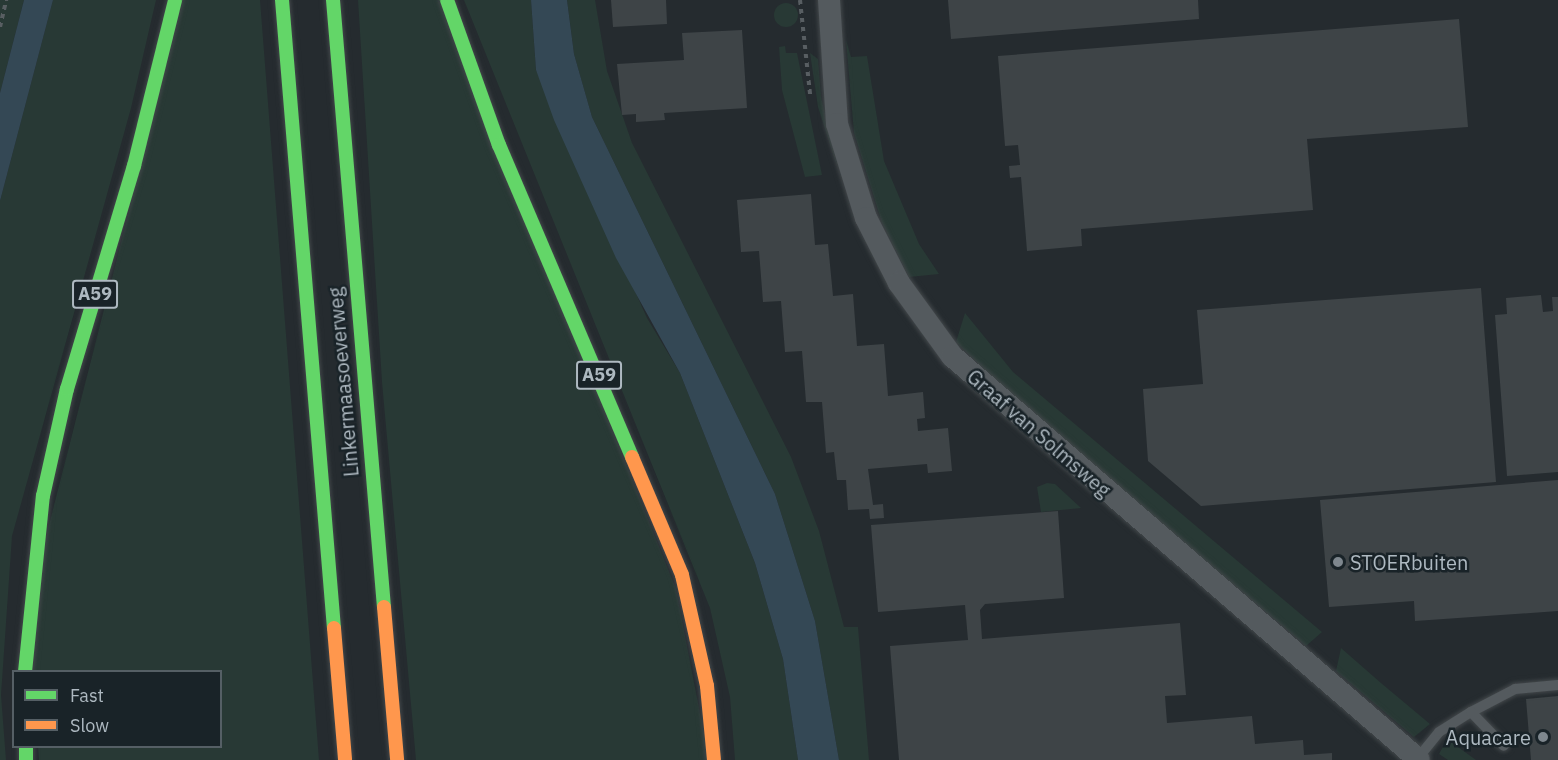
<!DOCTYPE html>
<style>
body{margin:0}
#map{position:relative;width:1558px;height:760px;overflow:hidden;background:#252b2f;font-family:"IBM Plex Sans",sans-serif}
div>[style]{position:absolute}
.green>*{inset:0;background:#283935}
.round{border-radius:50%}
.water>*{inset:0;background:#344855}
.building>*{inset:0;background:#3e4447}
.path>*{height:4px;margin-top:-2px;transform-origin:0;background:repeating-linear-gradient(90deg,#585e62 0 4.5px,transparent 0 9px)}
.roads{filter:drop-shadow(0 0 2px #42474a) drop-shadow(0 0 2px #42474a)}
.lane>*{height:10px;margin:-5px;padding:0 5px;transform-origin:5px;border-radius:5px;background:#545a5e}
.street>*{height:22px;margin:-11px;padding:0 11px;transform-origin:11px;border-radius:11px;background:#545a5e}
.fast>*{height:14px;margin:-7px;padding:0 7px;transform-origin:7px;border-radius:7px;background:#63d668}
.slow>*{height:14px;margin:-7px;padding:0 7px;transform-origin:7px;border-radius:7px;background:#ff974d}
.dots>*{width:16px;height:16px;translate:-50% -50%;box-sizing:border-box;border:3px solid #192328;border-radius:50%}
span{translate:-50% -50%;white-space:nowrap;text-align:center;line-height:1.15;-webkit-text-stroke:5px #192328;paint-order:stroke}
.shield-label span{padding:2px 4px;background:#192328;border:2px solid;border-radius:4px;-webkit-text-stroke-width:0}
.shield-label{font-size:18px;color:#aeb9c1;font-weight:700}
.street-label{font-size:20px;color:#aeb9c1}
.poi-label{font-size:20px;color:#aeb9c1}
.left{translate:0 -50%;text-align:left}
.right{translate:-100% -50%;text-align:right}
.legend{position:absolute;left:12px;top:670px;width:210px;height:78px;box-sizing:border-box;background:#192328;border:2px solid #555f65;margin:0;padding:8px 10px;list-style:none;font-size:18px;color:#aeb9c1}
.legend li{display:flex;align-items:center;gap:12px;height:30px}
.legend b{width:30px;border:2px solid #555f65}
</style>
<div id="map">
<div class="green">
<i style="clip-path:polygon(0 0,24px 0,0 93px)"></i>
<i style="clip-path:polygon(53px 0,156px 0,131px 108px,12px 536px,1px 695px,6px 760px,0 760px,0 201px)"></i>
<i style="clip-path:polygon(183px 0,260px 0,319px 760px,39px 760px,38px 747px,220px 746px,220px 672px,33px 672px,35px 580px)"></i>
<i style="clip-path:polygon(358px 0,439px 0,676px 589px,709px 760px,416px 760px,382px 382px)"></i>
<i style="clip-path:polygon(464px 0,531px 0,536px 70px,647px 318px,680px 373px,755px 563px,783px 659px,798px 760px,735px 760px,730px 697px,710px 608px)"></i>
<i style="clip-path:polygon(567px 0,595px 0,607px 71px,632px 143px,791px 457px,819px 531px,844px 627px,858px 627px,869px 760px,839px 760px,815px 621px,775px 494px,592px 117px,574px 54px)"></i>
<i class="round" style="left:774px;top:3px;width:24px;height:24px"></i>
<i style="clip-path:polygon(846px 40px,851px 57px,867px 56px,884px 161px,919px 244px,939px 274px,909px 277px,882px 223px,854px 133px)"></i>
<i style="clip-path:polygon(785px 46px,786px 53px,797px 53px,822px 175px,805px 177px,782px 90px,779px 47px)"></i>
<i style="clip-path:polygon(810px 53px,818px 59px,821px 97px,838px 169px,818px 107px)"></i>
<i style="clip-path:polygon(965px 313px,1013px 372px,1322px 632px,1306px 646px,1013px 398px,956px 342px)"></i>
<i style="clip-path:polygon(1047px 483px,1055px 484px,1081px 508px,1041px 512px,1037px 487px)"></i>
<i style="clip-path:polygon(1341px 648px,1381px 683px,1430px 724px,1414px 737px,1336px 671px)"></i>
<i style="clip-path:polygon(1447px 739px,1458px 747px,1476px 760px,1448px 760px,1439px 754px)"></i>
</div>
<div class="water">
<i style="clip-path:polygon(24px 0,53px 0,0 201px,0 93px)"></i>
<i style="clip-path:polygon(531px 0,567px 0,574px 54px,592px 117px,775px 494px,815px 621px,839px 760px,798px 760px,783px 659px,755px 563px,680px 373px,616px 258px,554px 120px,536px 70px)"></i>
</div>
<div class="building">
<i style="clip-path:polygon(611px 0,666px 0,667px 24px,613px 27px)"></i>
<i style="clip-path:polygon(948px 0,1198px 0,1199px 19px,951px 39px)"></i>
<i style="clip-path:polygon(1459px 19px,1468px 127px,1307px 139px,1313px 210px,1081px 229px,1082px 246px,1027px 251px,1021px 177px,1010px 178px,1009px 166px,1020px 165px,1018px 145px,1005px 146px,998px 56px)"></i>
<i style="clip-path:polygon(742px 30px,747px 108px,664px 113px,665px 120px,636px 122px,636px 114px,622px 115px,617px 64px,684px 60px,682px 33px)"></i>
<i style="clip-path:polygon(811px 194px,815px 245px,828px 244px,833px 296px,853px 294px,857px 346px,884px 344px,888px 396px,923px 392px,925px 418px,917px 419px,918px 431px,948px 428px,952px 471px,928px 473px,927px 464px,868px 469px,873px 505px,883px 504px,884px 518px,870px 519px,869px 509px,848px 510px,846px 480px,837px 480px,834px 452px,826px 453px,822px 402px,806px 402px,802px 351px,785px 352px,781px 301px,763px 302px,759px 251px,741px 252px,737px 200px)"></i>
<i style="clip-path:polygon(1481px 288px,1496px 482px,1201px 506px,1148px 461px,1143px 389px,1203px 384px,1197px 310px)"></i>
<i style="clip-path:polygon(1541px 295px,1543px 312px,1553px 311px,1552px 297px,1558px 297px,1558px 472px,1507px 476px,1495px 315px,1507px 314px,1506px 298px)"></i>
<i style="clip-path:polygon(1558px 480px,1558px 611px,1415px 621px,1414px 601px,1329px 607px,1320px 500px)"></i>
<i style="clip-path:polygon(1058px 511px,1064px 598px,985px 604px,980px 610px,982px 639px,1180px 623px,1186px 695px,1165px 696px,1167px 723px,1252px 716px,1255px 744px,1303px 740px,1304px 755px,1332px 753px,1332px 760px,899px 760px,890px 646px,968px 640px,965px 605px,878px 612px,871px 525px)"></i>
<i style="clip-path:polygon(1558px 696px,1558px 760px,1531px 760px,1526px 699px)"></i>
</div>
<div class="path">
<i style="left:800px;top:0;width:95px;rotate:83.9deg"></i>
<i style="left:0;top:27px;width:28px;rotate:-77deg"></i>
</div>
<div class="roads">
<div class="lane">
<i style="left:1471px;top:712px;width:50px;rotate:-27.6deg"></i>
<i style="left:1515px;top:689px;width:43px;rotate:-5.3deg"></i>
<i style="left:1418px;top:758px;width:33px;rotate:-51deg"></i>
<i style="left:1439px;top:732px;width:38px;rotate:-32deg"></i>
<i style="left:1471px;top:712px;width:47px;rotate:45.9deg"></i>
</div>
<div class="street">
<i style="left:829px;top:0;width:124px;rotate:86.3deg"></i>
<i style="left:837px;top:124px;width:98px;rotate:72.9deg"></i>
<i style="left:866px;top:218px;width:73px;rotate:63.1deg"></i>
<i style="left:899px;top:283px;width:90px;rotate:54deg"></i>
<i style="left:952px;top:356px;width:617px;rotate:40.86deg"></i>
</div>
<div class="fast">
<i style="left:282px;top:0;width:630px;rotate:85.27deg"></i>
<i style="left:333px;top:0;width:609px;rotate:85.2deg"></i>
<i style="left:447px;top:0;width:154px;rotate:70.3deg"></i>
<i style="left:499px;top:145px;width:339px;rotate:66.9deg"></i>
<i style="left:25px;top:672px;width:177px;rotate:-84.2deg"></i>
<i style="left:43px;top:496px;width:110px;rotate:-77.4deg"></i>
<i style="left:67px;top:389px;width:233px;rotate:-73.3deg"></i>
<i style="left:134px;top:166px;width:171px;rotate:-76.1deg"></i>
<i style="left:26px;top:746px;width:14px;rotate:90deg"></i>
</div>
<div class="slow">
<i style="left:632px;top:457px;width:128px;rotate:67deg"></i>
<i style="left:682px;top:575px;width:114px;rotate:77.3deg"></i>
<i style="left:707px;top:686px;width:74px;rotate:84.6deg"></i>
<i style="left:384px;top:607px;width:154px;rotate:85.1deg"></i>
<i style="left:334px;top:628px;width:132px;rotate:85.2deg"></i>
</div>
</div>
<div class="dots">
<i style="left:1338px;top:562px;background:#7e878e"></i>
<i style="left:1543px;top:737px;background:#7e878e"></i>
</div>
<div class="shield-label">
<span style="left:95px;top:294px">A59</span>
<span style="left:599px;top:375px">A59</span>
</div>
<div class="street-label">
<span style="left:343px;top:382px;rotate:-95deg">Linkermaasoeverweg</span>
<span style="left:1039px;top:433px;rotate:41deg">Graaf van Solmsweg</span>
</div>
<div class="poi-label">
<span class="left" style="left:1350px;top:562px">STOERbuiten</span>
<span class="right" style="left:1531px;top:737px">Aquacare</span>
</div>
<ul class="legend">
<li><b style="height:8px;background:#63d668"></b>Fast</li>
<li><b style="height:8px;background:#ff974d"></b>Slow</li>
</ul>
</div>
